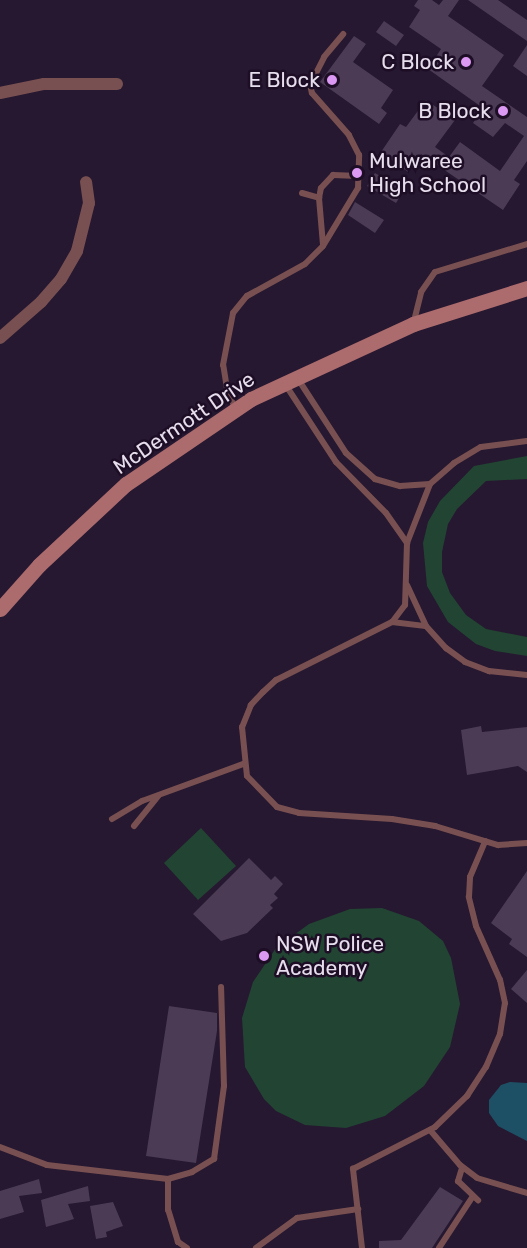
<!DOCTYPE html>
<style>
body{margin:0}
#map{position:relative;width:527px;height:1248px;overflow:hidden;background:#261830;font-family:Rubik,sans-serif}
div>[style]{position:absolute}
.green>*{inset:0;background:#243}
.water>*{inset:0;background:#1e5065}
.building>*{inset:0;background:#4b3b55}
.lane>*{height:6px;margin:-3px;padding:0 3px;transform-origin:3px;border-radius:3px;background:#795051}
.street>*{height:12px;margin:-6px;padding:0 6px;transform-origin:6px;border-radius:6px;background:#795051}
.secondary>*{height:15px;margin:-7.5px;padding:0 7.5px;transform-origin:7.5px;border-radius:7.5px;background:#ac6b6d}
.dots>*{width:16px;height:16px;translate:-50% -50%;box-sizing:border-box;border:3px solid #1d0e26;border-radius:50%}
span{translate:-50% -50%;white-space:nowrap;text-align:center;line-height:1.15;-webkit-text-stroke:5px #1d0e26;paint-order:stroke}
.poi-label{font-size:21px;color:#e6dded}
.right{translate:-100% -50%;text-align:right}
.left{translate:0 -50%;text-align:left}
.street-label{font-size:21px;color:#e6dded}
</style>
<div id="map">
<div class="green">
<i style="clip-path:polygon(527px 456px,527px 479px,486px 481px,457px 509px,448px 524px,442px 552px,442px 572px,450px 593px,466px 615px,486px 629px,527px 637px,527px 656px,495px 651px,476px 644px,448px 622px,427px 586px,423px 543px,428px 522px,440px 501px,474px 466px)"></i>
<i style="clip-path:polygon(201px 828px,236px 866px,198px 900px,164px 863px)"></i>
<i style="clip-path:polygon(382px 908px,419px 921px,443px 941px,451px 958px,460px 1004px,450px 1047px,424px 1086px,385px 1116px,346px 1128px,305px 1125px,276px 1111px,264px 1099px,245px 1067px,242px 1018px,253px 982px,276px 948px,309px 924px,350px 909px)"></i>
</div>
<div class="water">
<i style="clip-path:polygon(510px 1082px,527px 1083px,527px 1141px,498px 1126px,489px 1113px,489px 1100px,501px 1085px)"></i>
</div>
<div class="building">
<i style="clip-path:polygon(418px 0,432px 0,439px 5px,443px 0,459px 0,448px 16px,504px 55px,482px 86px,527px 117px,527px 161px,514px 180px,520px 184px,503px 210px,421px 154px,408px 172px,381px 152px,400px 124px,406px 127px,426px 100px,455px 120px,435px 147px,449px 157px,460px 142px,500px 171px,524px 136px,505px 123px,493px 137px,473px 123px,483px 108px,428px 69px,441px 49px,409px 27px,420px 10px,414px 6px)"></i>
<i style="clip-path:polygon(468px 0,498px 0,527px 20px,527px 41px)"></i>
<i style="clip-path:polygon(384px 21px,404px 35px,396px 46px,376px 32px)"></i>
<i style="clip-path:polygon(354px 36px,366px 44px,353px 62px,393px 90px,381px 108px,387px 113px,379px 124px,320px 82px)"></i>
<i style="clip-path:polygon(527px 45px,527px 76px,513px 66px)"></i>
<i style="clip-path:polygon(375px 173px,404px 190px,396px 203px,367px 186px)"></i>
<i style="clip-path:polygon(355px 202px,384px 220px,375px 233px,348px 215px)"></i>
<i style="clip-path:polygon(481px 726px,482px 732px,527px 727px,527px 772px,518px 766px,467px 775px,461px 730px)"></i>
<i style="clip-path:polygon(249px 858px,271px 880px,275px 876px,283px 884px,274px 894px,278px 898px,270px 905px,273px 908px,247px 933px,221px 941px,193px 914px)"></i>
<i style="clip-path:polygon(527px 871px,527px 957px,509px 944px,512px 939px,491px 923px)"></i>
<i style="clip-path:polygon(527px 970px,527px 1003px,511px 989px)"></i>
<i style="clip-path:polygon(169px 1006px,217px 1013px,217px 1031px,196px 1163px,146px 1156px)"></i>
<i style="clip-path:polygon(39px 1179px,42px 1193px,19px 1196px,24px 1212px,0 1219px,0 1191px)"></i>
<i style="clip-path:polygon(88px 1186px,90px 1201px,68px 1204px,74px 1219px,46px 1227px,41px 1200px)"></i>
<i style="clip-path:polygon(440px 1187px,463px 1201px,432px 1248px,379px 1248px,379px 1241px,401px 1240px)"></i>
<i style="clip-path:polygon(113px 1202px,123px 1226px,106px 1232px,107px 1237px,96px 1239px,90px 1206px)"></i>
</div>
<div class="lane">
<i style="left:302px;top:193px;width:18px;rotate:16deg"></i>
<i style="left:319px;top:198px;width:47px;rotate:85.1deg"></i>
<i style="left:319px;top:198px;width:10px;rotate:-79deg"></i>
<i style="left:321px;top:188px;width:18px;rotate:-47deg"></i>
<i style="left:333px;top:175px;width:26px;rotate:2deg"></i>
<i style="left:414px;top:321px;width:30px;rotate:-76deg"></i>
<i style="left:421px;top:292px;width:24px;rotate:-55deg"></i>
<i style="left:435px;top:272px;width:96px;rotate:-16.9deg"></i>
<i style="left:298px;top:379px;width:88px;rotate:57deg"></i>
<i style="left:346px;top:453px;width:39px;rotate:42deg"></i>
<i style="left:375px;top:479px;width:26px;rotate:16deg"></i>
<i style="left:400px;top:486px;width:30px;rotate:-4deg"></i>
<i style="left:430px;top:484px;width:32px;rotate:-41deg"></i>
<i style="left:454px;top:463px;width:31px;rotate:-31deg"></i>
<i style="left:481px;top:447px;width:46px;rotate:-7.4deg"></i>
<i style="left:285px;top:384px;width:93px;rotate:56.8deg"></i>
<i style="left:336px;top:462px;width:71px;rotate:45.6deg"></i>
<i style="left:386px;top:513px;width:37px;rotate:55deg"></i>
<i style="left:407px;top:543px;width:62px;rotate:91.8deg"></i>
<i style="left:405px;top:605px;width:21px;rotate:127deg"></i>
<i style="left:392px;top:622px;width:130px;rotate:153.4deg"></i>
<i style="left:276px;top:680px;width:18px;rotate:137deg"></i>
<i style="left:263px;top:692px;width:18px;rotate:133deg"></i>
<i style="left:251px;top:705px;width:24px;rotate:112deg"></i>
<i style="left:242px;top:727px;width:49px;rotate:84.2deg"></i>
<i style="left:247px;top:776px;width:43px;rotate:45.9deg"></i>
<i style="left:277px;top:807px;width:23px;rotate:15deg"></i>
<i style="left:299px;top:813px;width:93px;rotate:3.7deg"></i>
<i style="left:392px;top:819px;width:44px;rotate:9.2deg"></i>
<i style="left:435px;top:826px;width:66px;rotate:16.8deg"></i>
<i style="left:498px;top:845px;width:29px;rotate:-4deg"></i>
<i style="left:236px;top:408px;width:15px;rotate:-122deg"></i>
<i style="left:228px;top:395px;width:30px;rotate:-99deg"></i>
<i style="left:223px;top:365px;width:53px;rotate:-79.1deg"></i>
<i style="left:233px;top:313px;width:22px;rotate:-51deg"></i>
<i style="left:247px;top:296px;width:66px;rotate:-28.9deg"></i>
<i style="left:305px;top:264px;width:25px;rotate:-45deg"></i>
<i style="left:323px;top:246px;width:68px;rotate:-58.9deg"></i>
<i style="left:358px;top:188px;width:33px;rotate:-88deg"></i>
<i style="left:359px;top:155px;width:22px;rotate:-117deg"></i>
<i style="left:349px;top:135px;width:56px;rotate:-131.4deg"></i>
<i style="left:312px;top:93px;width:8px;rotate:-104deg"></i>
<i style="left:310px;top:85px;width:31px;rotate:-63deg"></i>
<i style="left:324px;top:57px;width:30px;rotate:-50deg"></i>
<i style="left:407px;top:543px;width:63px;rotate:-68.7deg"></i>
<i style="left:407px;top:585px;width:45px;rotate:65.1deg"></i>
<i style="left:426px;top:626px;width:30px;rotate:48deg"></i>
<i style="left:446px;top:648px;width:24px;rotate:36deg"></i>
<i style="left:465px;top:662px;width:26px;rotate:21deg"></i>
<i style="left:489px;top:671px;width:38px;rotate:6deg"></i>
<i style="left:392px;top:622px;width:34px;rotate:7deg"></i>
<i style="left:112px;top:819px;width:35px;rotate:-31deg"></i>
<i style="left:142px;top:801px;width:108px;rotate:-20.1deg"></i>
<i style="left:134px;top:826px;width:38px;rotate:-51deg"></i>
<i style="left:430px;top:1130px;width:46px;rotate:49.4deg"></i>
<i style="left:460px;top:1165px;width:21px;rotate:37deg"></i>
<i style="left:477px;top:1178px;width:52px;rotate:16.7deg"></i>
<i style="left:0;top:1147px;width:50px;rotate:21deg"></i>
<i style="left:47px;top:1165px;width:122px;rotate:6.6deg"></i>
<i style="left:462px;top:1168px;width:14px;rotate:107deg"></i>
<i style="left:458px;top:1181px;width:28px;rotate:44deg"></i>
<i style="left:187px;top:1248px;width:11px;rotate:-146deg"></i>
<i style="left:178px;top:1242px;width:34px;rotate:-107deg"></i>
<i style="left:168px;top:1210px;width:31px;rotate:-90deg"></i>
<i style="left:168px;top:1179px;width:25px;rotate:-16deg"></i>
<i style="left:192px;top:1172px;width:26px;rotate:-31deg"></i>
<i style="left:214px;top:1159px;width:74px;rotate:-82.2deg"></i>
<i style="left:224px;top:1086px;width:99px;rotate:-91.7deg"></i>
<i style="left:256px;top:1248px;width:51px;rotate:-36.2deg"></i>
<i style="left:297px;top:1218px;width:62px;rotate:-8.4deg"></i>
<i style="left:362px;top:1248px;width:80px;rotate:-96.5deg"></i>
<i style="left:353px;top:1169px;width:92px;rotate:-27.1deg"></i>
<i style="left:435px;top:1127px;width:45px;rotate:-44.1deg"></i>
<i style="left:467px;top:1096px;width:35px;rotate:-57deg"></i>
<i style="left:486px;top:1067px;width:36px;rotate:-67deg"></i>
<i style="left:500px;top:1034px;width:31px;rotate:-81deg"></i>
<i style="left:505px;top:1003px;width:24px;rotate:-102deg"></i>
<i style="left:500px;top:980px;width:59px;rotate:-114deg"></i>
<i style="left:476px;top:926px;width:30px;rotate:-104deg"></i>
<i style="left:469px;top:897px;width:20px;rotate:-87deg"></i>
<i style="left:470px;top:877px;width:39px;rotate:-67deg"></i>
<i style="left:439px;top:1248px;width:62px;rotate:-56.8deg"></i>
</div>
<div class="street">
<i style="left:0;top:93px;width:45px;rotate:-11.6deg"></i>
<i style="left:44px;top:84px;width:73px"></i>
<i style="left:0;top:338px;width:55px;rotate:-41.3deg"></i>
<i style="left:41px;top:302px;width:30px;rotate:-49deg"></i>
<i style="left:61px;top:279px;width:32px;rotate:-60deg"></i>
<i style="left:77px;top:251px;width:49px;rotate:-76deg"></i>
<i style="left:89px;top:203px;width:21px;rotate:-98deg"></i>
</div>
<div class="secondary">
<i style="left:0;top:609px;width:59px;rotate:-48.4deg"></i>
<i style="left:39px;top:565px;width:119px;rotate:-43deg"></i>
<i style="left:126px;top:484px;width:151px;rotate:-34.2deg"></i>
<i style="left:251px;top:399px;width:179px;rotate:-24.8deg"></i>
<i style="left:413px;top:324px;width:120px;rotate:-17.5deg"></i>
</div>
<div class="dots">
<i style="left:466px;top:62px;background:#dc99f4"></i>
<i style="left:332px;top:80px;background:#dc99f4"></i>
<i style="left:503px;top:111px;background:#dc99f4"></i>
<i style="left:357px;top:173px;background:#dc99f4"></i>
<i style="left:264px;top:956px;background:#dc99f4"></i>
</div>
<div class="poi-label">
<span class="right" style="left:454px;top:62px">C Block</span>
<span class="right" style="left:320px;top:80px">E Block</span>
<span class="right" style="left:491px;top:111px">B Block</span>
<span class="left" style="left:369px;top:173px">Mulwaree<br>High School</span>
<span class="left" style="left:276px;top:956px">NSW Police<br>Academy</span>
</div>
<div class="street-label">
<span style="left:184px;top:423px;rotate:-34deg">McDermott Drive</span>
</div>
</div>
